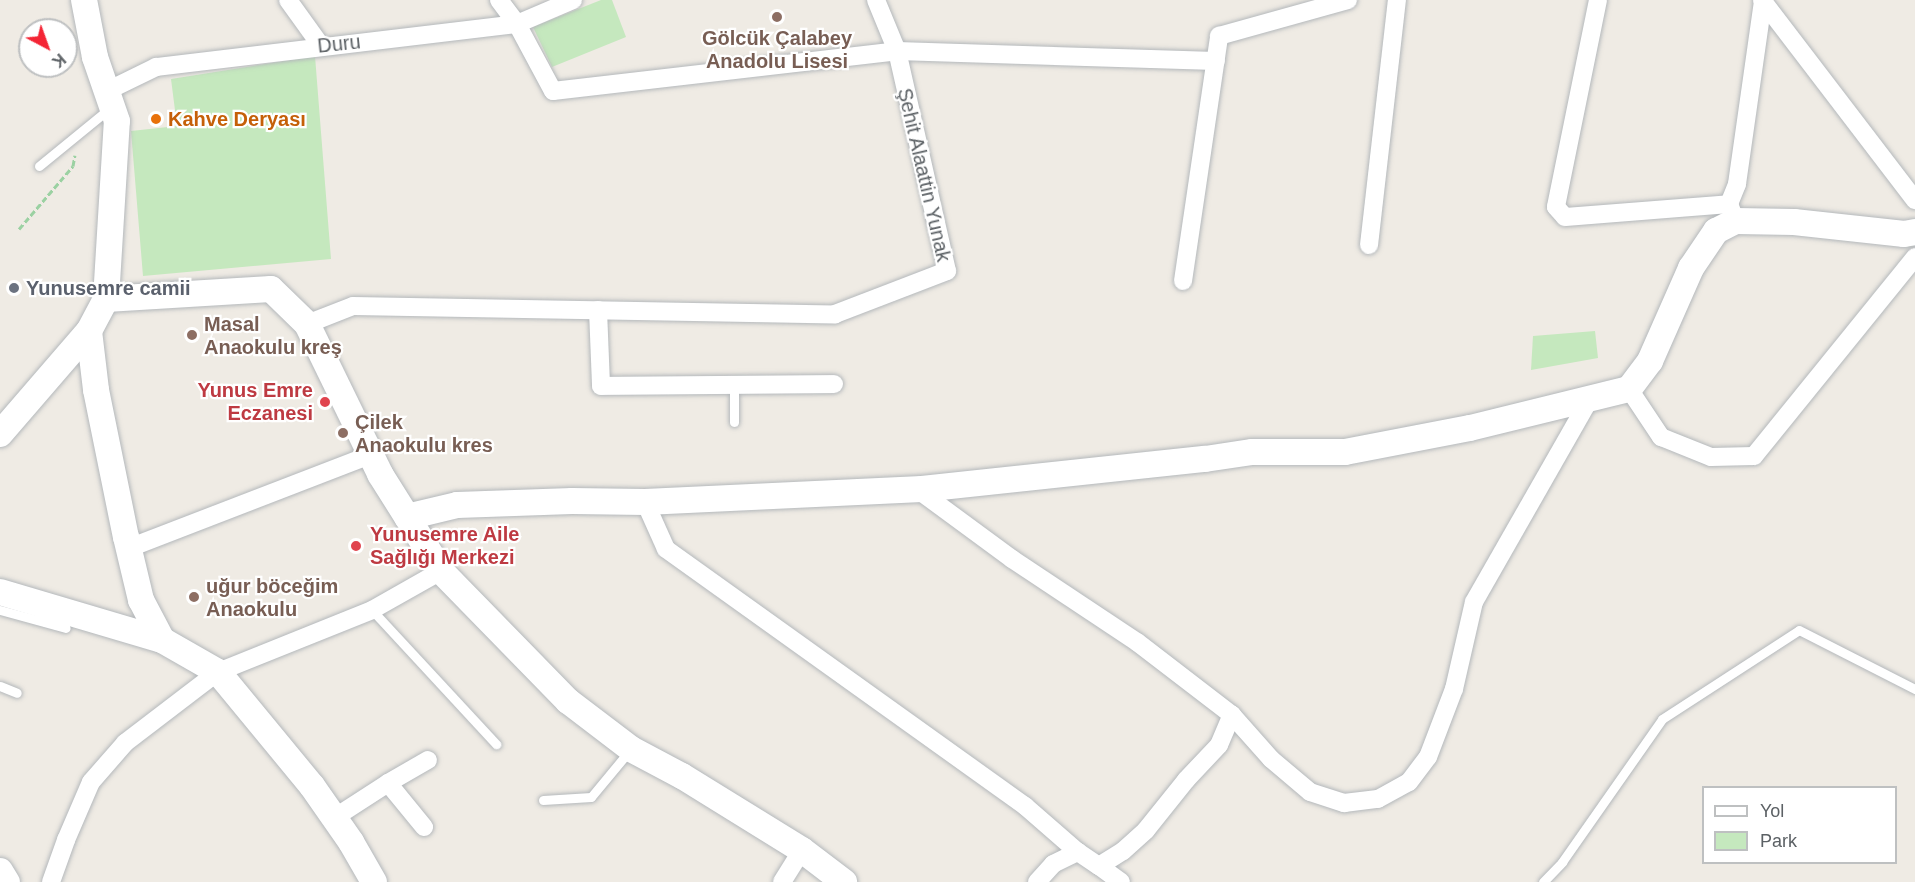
<!DOCTYPE html>
<meta charset="utf-8">
<style>
body{margin:0}
#map{position:relative;width:1915px;height:882px;overflow:hidden;background:#efebe4;font-family:Helvetica,sans-serif}
div>[style]{position:absolute}
.green>*{inset:0;background:#c5e8be}
.path>*{height:3px;margin-top:-1.5px;transform-origin:0;background:repeating-linear-gradient(90deg,#9bd1a2 0 6px,transparent 0 9px)}
.roads{filter:drop-shadow(0 0 2px #b4b8bb) drop-shadow(0 0 2px #b4b8bb)}
.lane>*{height:9px;margin:-4.5px;padding:0 4.5px;transform-origin:4.5px;border-radius:4.5px;background:#fff}
.street>*{height:18px;margin:-9px;padding:0 9px;transform-origin:9px;border-radius:9px;background:#fff}
.secondary>*{height:26px;margin:-13px;padding:0 13px;transform-origin:13px;border-radius:13px;background:#fff}
.dots>*{width:16px;height:16px;translate:-50% -50%;box-sizing:border-box;border:3px solid #fff;border-radius:50%}
span{translate:-50% -50%;white-space:nowrap;text-align:center;line-height:1.15;-webkit-text-stroke:4.5px #fff;paint-order:stroke}
.education-label{font-size:20px;color:#785e54;font-weight:700}
.left{translate:0 -50%;text-align:left}
.street-label{font-size:20px;color:#5c6165}
.food-label{font-size:20px;color:#c56008;font-weight:700}
.worship-label{font-size:20px;color:#5b616d;font-weight:700}
.health-label{font-size:20px;color:#be3a42;font-weight:700}
.right{translate:-100% -50%;text-align:right}
.legend{position:absolute;left:1702px;top:786px;width:195px;height:78px;box-sizing:border-box;background:#fff;border:2px solid #bec0c1;margin:0;padding:8px 10px;list-style:none;font-size:18px;color:#5c6165}
.legend li{display:flex;align-items:center;gap:12px;height:30px}
.legend b{width:30px;border:2px solid #bec0c1}
.north{position:absolute;left:18px;top:18px;width:60px;height:60px;box-sizing:border-box;background:#fff;border:2px solid #bec0c1;border-radius:50%;rotate:139deg;font-size:16px;font-weight:700;line-height:24px;text-align:center;color:#5c6165}
.north::after{content:'';display:block;margin:auto;width:21px;height:27px;background:#f42535;clip-path:polygon(50% 0,100% 100%,50% 72%,0 100%)}
</style>
<div id="map">
<div class="green">
<i style="clip-path:polygon(601px 0,612px 0,626px 37px,552px 67px,533px 27px)"></i>
<i style="clip-path:polygon(315px 56px,331px 259px,143px 276px,131px 131px,177px 126px,171px 79px)"></i>
<i style="clip-path:polygon(1595px 331px,1598px 358px,1531px 370px,1533px 336px)"></i>
</div>
<div class="path">
<i style="left:19px;top:229px;width:83px;rotate:-49.4deg"></i>
<i style="left:73px;top:166px;width:11px;rotate:-80deg"></i>
</div>
<div class="roads">
<div class="lane">
<i style="left:39px;top:166px;width:92px;rotate:-39.2deg"></i>
<i style="left:734px;top:385px;width:37px;rotate:90deg"></i>
<i style="left:0;top:610px;width:68px;rotate:15.3deg"></i>
<i style="left:372px;top:610px;width:183px;rotate:47.2deg"></i>
<i style="left:0;top:686px;width:18px;rotate:22deg"></i>
<i style="left:543px;top:800px;width:48px;rotate:-3.6deg"></i>
<i style="left:591px;top:797px;width:60px;rotate:-50.4deg"></i>
<i style="left:1543px;top:882px;width:28px;rotate:-46deg"></i>
<i style="left:1562px;top:862px;width:174px;rotate:-55deg"></i>
<i style="left:1662px;top:719px;width:163px;rotate:-33deg"></i>
<i style="left:1799px;top:630px;width:130px;rotate:27deg"></i>
</div>
<div class="street">
<i style="left:288px;top:0;width:57px;rotate:54.3deg"></i>
<i style="left:499px;top:0;width:30px;rotate:53deg"></i>
<i style="left:517px;top:24px;width:76px;rotate:61.8deg"></i>
<i style="left:553px;top:91px;width:346px;rotate:-6.6deg"></i>
<i style="left:897px;top:51px;width:319px;rotate:1.8deg"></i>
<i style="left:1598px;top:0;width:211px;rotate:101.5deg"></i>
<i style="left:1556px;top:207px;width:13px;rotate:48deg"></i>
<i style="left:1565px;top:217px;width:165px;rotate:-4.5deg"></i>
<i style="left:1762px;top:0;width:252px;rotate:52.6deg"></i>
<i style="left:107px;top:91px;width:55px;rotate:-26.1deg"></i>
<i style="left:156px;top:67px;width:364px;rotate:-6.8deg"></i>
<i style="left:517px;top:24px;width:61px;rotate:-23.2deg"></i>
<i style="left:1733px;top:214px;width:11px;rotate:-112deg"></i>
<i style="left:1729px;top:204px;width:22px;rotate:-68deg"></i>
<i style="left:1737px;top:184px;width:185px;rotate:-81.9deg"></i>
<i style="left:1369px;top:245px;width:247px;rotate:-83.5deg"></i>
<i style="left:1183px;top:281px;width:248px;rotate:-81.6deg"></i>
<i style="left:1219px;top:36px;width:134px;rotate:-15.6deg"></i>
<i style="left:598px;top:310px;width:76px;rotate:87.7deg"></i>
<i style="left:601px;top:386px;width:233px;rotate:-0.5deg"></i>
<i style="left:307px;top:324px;width:49px;rotate:-21.4deg"></i>
<i style="left:353px;top:306px;width:482px;rotate:1deg"></i>
<i style="left:835px;top:314px;width:120px;rotate:-21deg"></i>
<i style="left:947px;top:271px;width:226px;rotate:-102.8deg"></i>
<i style="left:897px;top:51px;width:55px;rotate:-112.4deg"></i>
<i style="left:1629px;top:389px;width:58px;rotate:56.3deg"></i>
<i style="left:1661px;top:437px;width:54px;rotate:21.8deg"></i>
<i style="left:1711px;top:457px;width:43px;rotate:-1.3deg"></i>
<i style="left:1754px;top:456px;width:256px;rotate:-51deg"></i>
<i style="left:917px;top:489px;width:118px;rotate:36.4deg"></i>
<i style="left:1012px;top:559px;width:150px;rotate:33.6deg"></i>
<i style="left:1137px;top:642px;width:120px;rotate:37.5deg"></i>
<i style="left:1232px;top:715px;width:59px;rotate:48.4deg"></i>
<i style="left:1271px;top:759px;width:51px;rotate:40.2deg"></i>
<i style="left:1310px;top:792px;width:36px;rotate:18deg"></i>
<i style="left:1344px;top:803px;width:34px;rotate:-7deg"></i>
<i style="left:1378px;top:799px;width:35px;rotate:-29deg"></i>
<i style="left:1409px;top:782px;width:31px;rotate:-53deg"></i>
<i style="left:1428px;top:757px;width:73px;rotate:-69.1deg"></i>
<i style="left:1454px;top:689px;width:89px;rotate:-77.1deg"></i>
<i style="left:1474px;top:602px;width:232px;rotate:-60.3deg"></i>
<i style="left:645px;top:502px;width:51px;rotate:65.9deg"></i>
<i style="left:666px;top:549px;width:442px;rotate:35.6deg"></i>
<i style="left:1025px;top:806px;width:70px;rotate:41deg"></i>
<i style="left:1078px;top:852px;width:25px;rotate:34deg"></i>
<i style="left:1099px;top:866px;width:28px;rotate:-32deg"></i>
<i style="left:1123px;top:851px;width:31px;rotate:-42deg"></i>
<i style="left:1146px;top:830px;width:64px;rotate:-51.3deg"></i>
<i style="left:1186px;top:780px;width:48px;rotate:-46.7deg"></i>
<i style="left:1219px;top:745px;width:33px;rotate:-67deg"></i>
<i style="left:129px;top:548px;width:261px;rotate:-21.1deg"></i>
<i style="left:388px;top:783px;width:46px;rotate:-29.9deg"></i>
<i style="left:334px;top:818px;width:64px;rotate:-32.9deg"></i>
<i style="left:388px;top:783px;width:57px;rotate:50.7deg"></i>
<i style="left:1099px;top:866px;width:27px;rotate:36deg"></i>
<i style="left:51px;top:882px;width:45px;rotate:-70.3deg"></i>
<i style="left:66px;top:840px;width:63px;rotate:-66.7deg"></i>
<i style="left:91px;top:782px;width:52px;rotate:-48.9deg"></i>
<i style="left:125px;top:743px;width:117px;rotate:-37.4deg"></i>
<i style="left:218px;top:672px;width:166px;rotate:-21.9deg"></i>
<i style="left:372px;top:610px;width:79px;rotate:-29.5deg"></i>
<i style="left:782px;top:882px;width:38px;rotate:-58deg"></i>
<i style="left:1037px;top:882px;width:24px;rotate:-48deg"></i>
<i style="left:1053px;top:864px;width:28px;rotate:-26deg"></i>
</div>
<div class="secondary">
<i style="left:106px;top:299px;width:165px;rotate:-3.5deg"></i>
<i style="left:271px;top:289px;width:50px;rotate:44.2deg"></i>
<i style="left:307px;top:324px;width:167px;rotate:64deg"></i>
<i style="left:380px;top:474px;width:115px;rotate:57.8deg"></i>
<i style="left:441px;top:571px;width:182px;rotate:45.7deg"></i>
<i style="left:568px;top:701px;width:79px;rotate:37.3deg"></i>
<i style="left:631px;top:749px;width:58px;rotate:27.9deg"></i>
<i style="left:682px;top:776px;width:141px;rotate:31.7deg"></i>
<i style="left:802px;top:850px;width:53px;rotate:37.3deg"></i>
<i style="left:89px;top:331px;width:59px;rotate:83.2deg"></i>
<i style="left:96px;top:390px;width:150px;rotate:78.5deg"></i>
<i style="left:126px;top:537px;width:65px;rotate:76.6deg"></i>
<i style="left:141px;top:600px;width:45px;rotate:62.3deg"></i>
<i style="left:0;top:434px;width:136px;rotate:-49.2deg"></i>
<i style="left:89px;top:331px;width:36px;rotate:-62deg"></i>
<i style="left:106px;top:299px;width:178px;rotate:-86.5deg"></i>
<i style="left:117px;top:121px;width:68px;rotate:-109deg"></i>
<i style="left:95px;top:57px;width:58px;rotate:-100.9deg"></i>
<i style="left:407px;top:517px;width:51px;rotate:-13.5deg"></i>
<i style="left:457px;top:505px;width:115px;rotate:-2deg"></i>
<i style="left:572px;top:501px;width:73px;rotate:0.8deg"></i>
<i style="left:645px;top:502px;width:277px;rotate:-2.7deg"></i>
<i style="left:922px;top:489px;width:285px;rotate:-6.1deg"></i>
<i style="left:1205px;top:459px;width:48px;rotate:-8.5deg"></i>
<i style="left:1252px;top:452px;width:93px"></i>
<i style="left:1345px;top:452px;width:127px;rotate:-10.9deg"></i>
<i style="left:1470px;top:428px;width:164px;rotate:-13.8deg"></i>
<i style="left:1629px;top:389px;width:35px;rotate:-53deg"></i>
<i style="left:1650px;top:361px;width:102px;rotate:-66.2deg"></i>
<i style="left:1691px;top:268px;width:45px;rotate:-56deg"></i>
<i style="left:1716px;top:231px;width:22px;rotate:-27deg"></i>
<i style="left:1736px;top:221px;width:58px;rotate:1deg"></i>
<i style="left:1794px;top:222px;width:111px;rotate:6.2deg"></i>
<i style="left:1904px;top:234px;width:11px;rotate:-10deg"></i>
<i style="left:0;top:592px;width:169px;rotate:16.5deg"></i>
<i style="left:162px;top:640px;width:64px;rotate:29.7deg"></i>
<i style="left:218px;top:672px;width:148px;rotate:50.5deg"></i>
<i style="left:312px;top:786px;width:68px;rotate:55.1deg"></i>
<i style="left:351px;top:842px;width:46px;rotate:60.1deg"></i>
<i style="left:0;top:871px;width:13px;rotate:58deg"></i>
</div>
</div>
<div class="dots">
<i style="left:777px;top:17px;background:#8d6e63"></i>
<i style="left:156px;top:119px;background:#e8710a"></i>
<i style="left:14px;top:288px;background:#6b7280"></i>
<i style="left:192px;top:335px;background:#8d6e63"></i>
<i style="left:325px;top:402px;background:#e0444e"></i>
<i style="left:343px;top:433px;background:#8d6e63"></i>
<i style="left:356px;top:546px;background:#e0444e"></i>
<i style="left:194px;top:597px;background:#8d6e63"></i>
</div>
<div class="education-label">
<span style="left:777px;top:50px">Gölcük Çalabey<br>Anadolu Lisesi</span>
<span class="left" style="left:204px;top:336px">Masal<br>Anaokulu kreş</span>
<span class="left" style="left:355px;top:434px">Çilek<br>Anaokulu kres</span>
<span class="left" style="left:206px;top:598px">uğur böceğim<br>Anaokulu</span>
</div>
<div class="street-label">
<span style="left:339px;top:44px;rotate:-6deg">Duru</span>
<span style="left:924px;top:175px;rotate:77deg">Şehit Alaattin Yunak</span>
</div>
<div class="food-label">
<span class="left" style="left:168px;top:119px">Kahve Deryası</span>
</div>
<div class="worship-label">
<span class="left" style="left:26px;top:288px">Yunusemre camii</span>
</div>
<div class="health-label">
<span class="right" style="left:313px;top:402px">Yunus Emre<br>Eczanesi</span>
<span class="left" style="left:370px;top:546px">Yunusemre Aile<br>Sağlığı Merkezi</span>
</div>
<ul class="legend">
<li><b style="height:8px;background:#fff"></b>Yol</li>
<li><b style="height:16px;background:#c5e8be"></b>Park</li>
</ul>
<div class="north">K</div>
</div>
